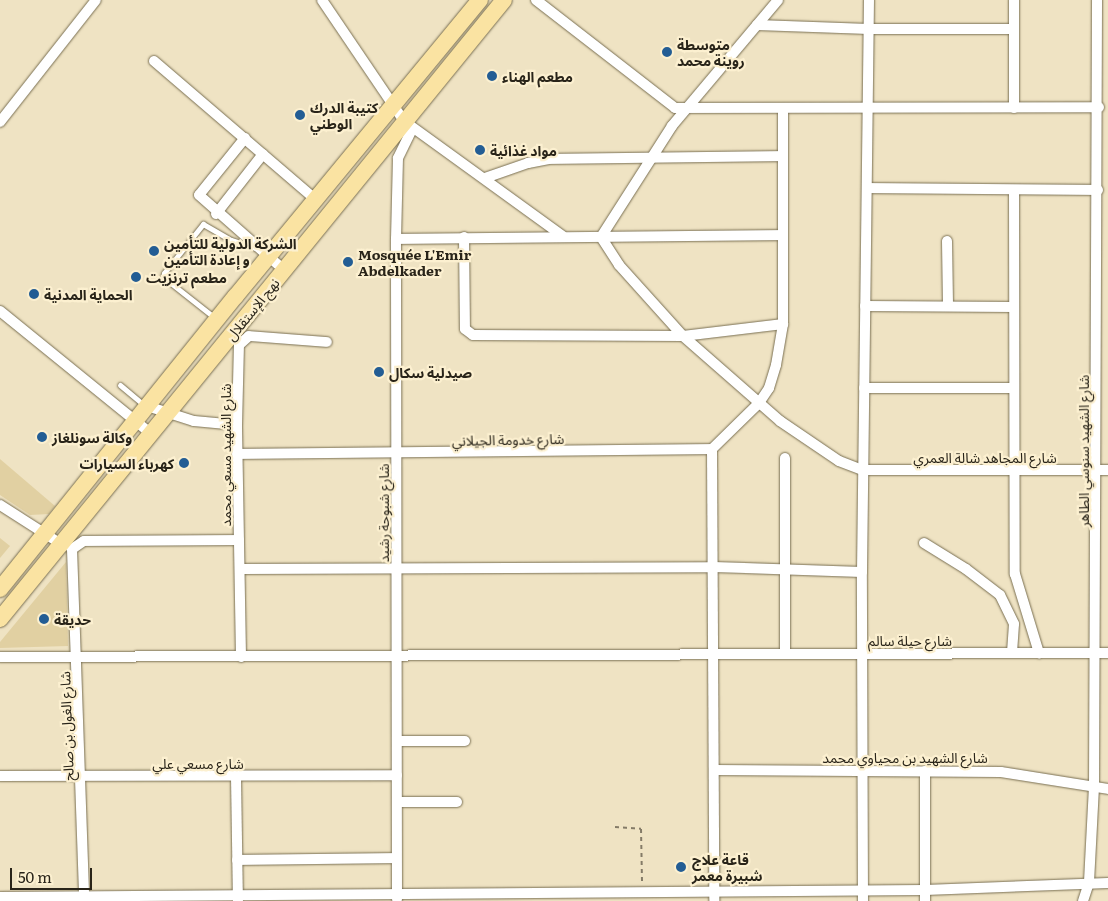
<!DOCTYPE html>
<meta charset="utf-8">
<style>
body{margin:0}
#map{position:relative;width:1108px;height:901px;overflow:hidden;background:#efe3c3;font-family:Literata,"Noto Sans Arabic",serif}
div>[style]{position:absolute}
.green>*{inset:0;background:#e1d0a2}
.path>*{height:2px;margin-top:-1px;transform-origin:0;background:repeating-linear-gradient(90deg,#847b67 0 4px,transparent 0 8px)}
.roads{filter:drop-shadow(0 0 1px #796f52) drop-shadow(0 0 1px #796f52)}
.service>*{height:5px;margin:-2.5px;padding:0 2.5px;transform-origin:2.5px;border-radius:2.5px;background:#fff}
.minor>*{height:10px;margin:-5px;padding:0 5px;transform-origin:5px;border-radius:5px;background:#fff}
.primary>*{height:16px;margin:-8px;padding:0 8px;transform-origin:8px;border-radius:8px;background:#fae3a2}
.dots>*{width:14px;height:14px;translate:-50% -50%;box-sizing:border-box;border:2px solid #fcf0d0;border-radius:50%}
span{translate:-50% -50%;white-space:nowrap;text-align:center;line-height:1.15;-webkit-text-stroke:4.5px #fcf0d0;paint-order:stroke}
.poi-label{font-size:14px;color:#292419;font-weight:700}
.left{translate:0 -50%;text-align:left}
.right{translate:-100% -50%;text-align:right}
.street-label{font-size:14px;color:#292419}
.scale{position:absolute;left:10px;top:868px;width:82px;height:22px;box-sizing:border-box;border:2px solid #292419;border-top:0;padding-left:6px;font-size:15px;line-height:18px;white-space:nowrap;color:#292419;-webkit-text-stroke:4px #fcf0d0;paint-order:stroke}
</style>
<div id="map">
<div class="green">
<i style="clip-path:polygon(0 459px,55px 506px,49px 514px,30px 515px,0 495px)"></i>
<i style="clip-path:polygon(0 538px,10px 546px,0 558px)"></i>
<i style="clip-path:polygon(66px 562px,68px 646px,0 648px,0 642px)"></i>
</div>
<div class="path">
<i style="left:615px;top:827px;width:26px;rotate:4deg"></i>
<i style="left:641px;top:829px;width:53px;rotate:88.9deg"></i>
</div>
<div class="roads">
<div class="service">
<i style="left:215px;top:318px;width:66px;rotate:-141.7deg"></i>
<i style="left:163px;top:277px;width:4px;rotate:-76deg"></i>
<i style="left:164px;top:273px;width:63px;rotate:-51.5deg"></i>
<i style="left:203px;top:224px;width:32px;rotate:30deg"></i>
<i style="left:231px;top:240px;width:26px;rotate:18deg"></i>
<i style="left:120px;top:385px;width:31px;rotate:40deg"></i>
</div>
<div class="minor">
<i style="left:322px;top:0;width:146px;rotate:55.9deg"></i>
<i style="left:404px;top:121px;width:196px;rotate:35.9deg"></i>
<i style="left:536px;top:0;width:176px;rotate:37.8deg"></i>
<i style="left:675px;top:108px;width:424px;rotate:-0.1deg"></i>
<i style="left:778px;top:0;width:165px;rotate:130.1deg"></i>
<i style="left:672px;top:126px;width:132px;rotate:122.6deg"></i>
<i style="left:601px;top:237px;width:33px;rotate:57deg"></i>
<i style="left:619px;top:265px;width:96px;rotate:48deg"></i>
<i style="left:683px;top:336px;width:129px;rotate:41.2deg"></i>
<i style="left:780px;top:421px;width:71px;rotate:34.1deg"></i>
<i style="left:839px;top:461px;width:26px;rotate:21deg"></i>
<i style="left:863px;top:470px;width:245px"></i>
<i style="left:1014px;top:0;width:108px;rotate:90deg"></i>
<i style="left:757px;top:25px;width:112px;rotate:2deg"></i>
<i style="left:869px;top:29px;width:145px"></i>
<i style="left:154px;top:61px;width:212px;rotate:40.6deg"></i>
<i style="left:0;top:122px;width:155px;rotate:-51.8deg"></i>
<i style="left:245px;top:138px;width:73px;rotate:128.9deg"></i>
<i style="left:199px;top:195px;width:113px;rotate:41.4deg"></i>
<i style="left:485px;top:178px;width:46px;rotate:-19.2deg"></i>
<i style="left:528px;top:163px;width:21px;rotate:-11deg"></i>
<i style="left:549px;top:159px;width:234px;rotate:-0.7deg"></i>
<i style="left:867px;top:188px;width:231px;rotate:0.5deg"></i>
<i style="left:1014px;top:191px;width:383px;rotate:89.9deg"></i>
<i style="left:1015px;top:574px;width:83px;rotate:73.1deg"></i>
<i style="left:216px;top:214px;width:76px;rotate:-51.9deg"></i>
<i style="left:464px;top:237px;width:92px;rotate:89.4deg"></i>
<i style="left:465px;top:329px;width:10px;rotate:37deg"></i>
<i style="left:473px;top:335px;width:210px;rotate:0.3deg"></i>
<i style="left:683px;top:336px;width:101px;rotate:-6.8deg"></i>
<i style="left:396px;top:239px;width:387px;rotate:-0.6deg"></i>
<i style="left:947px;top:241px;width:65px;rotate:89.1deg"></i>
<i style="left:865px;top:306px;width:149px;rotate:0.4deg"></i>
<i style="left:0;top:311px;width:193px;rotate:39.1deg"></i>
<i style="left:864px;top:388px;width:150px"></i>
<i style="left:147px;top:406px;width:49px;rotate:17.7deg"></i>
<i style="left:194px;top:421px;width:43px;rotate:5.3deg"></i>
<i style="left:712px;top:449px;width:452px;rotate:89.7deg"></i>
<i style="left:237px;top:454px;width:475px;rotate:-0.6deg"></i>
<i style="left:712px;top:449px;width:66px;rotate:-44.4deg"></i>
<i style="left:759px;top:403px;width:18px;rotate:-56deg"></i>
<i style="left:769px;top:388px;width:24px;rotate:-73deg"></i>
<i style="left:776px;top:365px;width:42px;rotate:-80.3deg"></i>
<i style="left:783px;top:324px;width:215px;rotate:-90deg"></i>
<i style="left:0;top:505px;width:76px;rotate:32.6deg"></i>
<i style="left:924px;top:543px;width:49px;rotate:31.8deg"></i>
<i style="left:966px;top:569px;width:43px;rotate:37.4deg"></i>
<i style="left:1000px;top:595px;width:32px;rotate:64deg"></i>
<i style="left:1014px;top:624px;width:29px;rotate:94deg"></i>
<i style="left:72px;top:549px;width:352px;rotate:88deg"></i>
<i style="left:72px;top:549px;width:14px;rotate:-34deg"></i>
<i style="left:84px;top:541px;width:155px;rotate:-0.4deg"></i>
<i style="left:240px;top:569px;width:473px;rotate:-0.2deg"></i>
<i style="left:713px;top:567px;width:149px;rotate:1.9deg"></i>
<i style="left:785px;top:653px;width:195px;rotate:-90deg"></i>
<i style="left:0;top:657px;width:1108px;rotate:-0.21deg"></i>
<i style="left:241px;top:657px;width:232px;rotate:-91deg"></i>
<i style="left:237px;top:425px;width:80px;rotate:-88.6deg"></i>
<i style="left:239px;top:345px;width:13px;rotate:-42deg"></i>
<i style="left:249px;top:336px;width:78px;rotate:4.4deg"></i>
<i style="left:397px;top:741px;width:68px"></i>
<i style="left:714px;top:770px;width:287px;rotate:0.4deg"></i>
<i style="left:1001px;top:772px;width:108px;rotate:9deg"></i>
<i style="left:0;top:776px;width:397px;rotate:-0.1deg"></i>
<i style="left:236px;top:777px;width:124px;rotate:89.1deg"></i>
<i style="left:397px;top:802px;width:60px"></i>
<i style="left:237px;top:860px;width:159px;rotate:-0.7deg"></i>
<i style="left:0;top:897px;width:925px;rotate:-0.43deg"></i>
<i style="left:925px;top:890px;width:183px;rotate:-2.2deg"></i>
<i style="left:397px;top:899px;width:660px;rotate:-90.09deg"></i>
<i style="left:396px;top:239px;width:81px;rotate:-88.6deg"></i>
<i style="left:398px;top:158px;width:32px;rotate:-64deg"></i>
<i style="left:863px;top:901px;width:329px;rotate:-90.2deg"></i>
<i style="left:862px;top:572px;width:572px;rotate:-89.3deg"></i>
<i style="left:925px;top:901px;width:130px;rotate:-90deg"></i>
<i style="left:1083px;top:901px;width:20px;rotate:-72deg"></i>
<i style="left:1089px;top:882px;width:95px;rotate:-87deg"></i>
<i style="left:1094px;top:787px;width:787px;rotate:-89.78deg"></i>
</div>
<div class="primary">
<i style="left:0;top:589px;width:375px;rotate:-51.2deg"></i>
<i style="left:235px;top:297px;width:385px;rotate:-50.5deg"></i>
<i style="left:0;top:619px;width:798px;rotate:-50.85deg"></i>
</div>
</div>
<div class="dots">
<i style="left:667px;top:52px;background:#235d94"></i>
<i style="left:492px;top:76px;background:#235d94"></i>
<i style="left:300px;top:115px;background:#235d94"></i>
<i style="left:480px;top:150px;background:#235d94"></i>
<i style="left:154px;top:251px;background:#235d94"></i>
<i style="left:348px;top:262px;background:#235d94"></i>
<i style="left:136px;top:277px;background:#235d94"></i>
<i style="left:34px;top:294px;background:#235d94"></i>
<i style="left:379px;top:372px;background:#235d94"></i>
<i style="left:42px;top:437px;background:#235d94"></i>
<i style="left:184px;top:463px;background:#235d94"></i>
<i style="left:44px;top:619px;background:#235d94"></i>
<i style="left:681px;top:867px;background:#235d94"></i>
</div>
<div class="poi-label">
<span class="left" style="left:677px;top:52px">متوسطة<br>روينة محمد</span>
<span class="left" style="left:502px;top:76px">مطعم الهناء</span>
<span class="left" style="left:310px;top:115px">كتيبة الدرك<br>الوطني</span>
<span class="left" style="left:490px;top:150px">مواد غذائية</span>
<span class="left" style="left:164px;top:251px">الشركة الدولية للتأمين<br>و إعادة التأمين</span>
<span class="left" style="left:358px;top:262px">Mosquée L'Emir<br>Abdelkader</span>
<span class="left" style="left:146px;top:277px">مطعم ترنزيت</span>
<span class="left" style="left:44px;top:294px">الحماية المدنية</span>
<span class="left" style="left:389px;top:372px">صيدلية سكال</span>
<span class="left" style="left:52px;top:437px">وكالة سونلغاز</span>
<span class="right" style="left:174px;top:463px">كهرباء السيارات</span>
<span class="left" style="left:54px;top:619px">حديقة</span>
<span class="left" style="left:692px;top:867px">قاعة علاج<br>شبيرة معمر</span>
</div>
<div class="street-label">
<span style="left:252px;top:309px;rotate:-51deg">نهج الإستقلال</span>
<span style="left:508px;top:439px;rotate:-1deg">شارع خدومة الجيلاني</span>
<span style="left:1083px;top:451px;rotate:-90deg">شارع الشهيد سنوسي الطاهر</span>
<span style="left:225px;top:455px;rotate:-90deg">شارع الشهيد مسعي محمد</span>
<span style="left:985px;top:457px">شارع المجاهد شالة العمري</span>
<span style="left:383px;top:513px;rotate:-90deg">شارع شبوحة رشيد</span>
<span style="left:910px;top:640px">شارع حيلة سالم</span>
<span style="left:66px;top:726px;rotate:-92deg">شارع الغول بن صالح</span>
<span style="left:905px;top:757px">شارع الشهيد بن محياوي محمد</span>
<span style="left:198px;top:763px">شارع مسعي علي</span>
</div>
<div class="scale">50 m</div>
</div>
